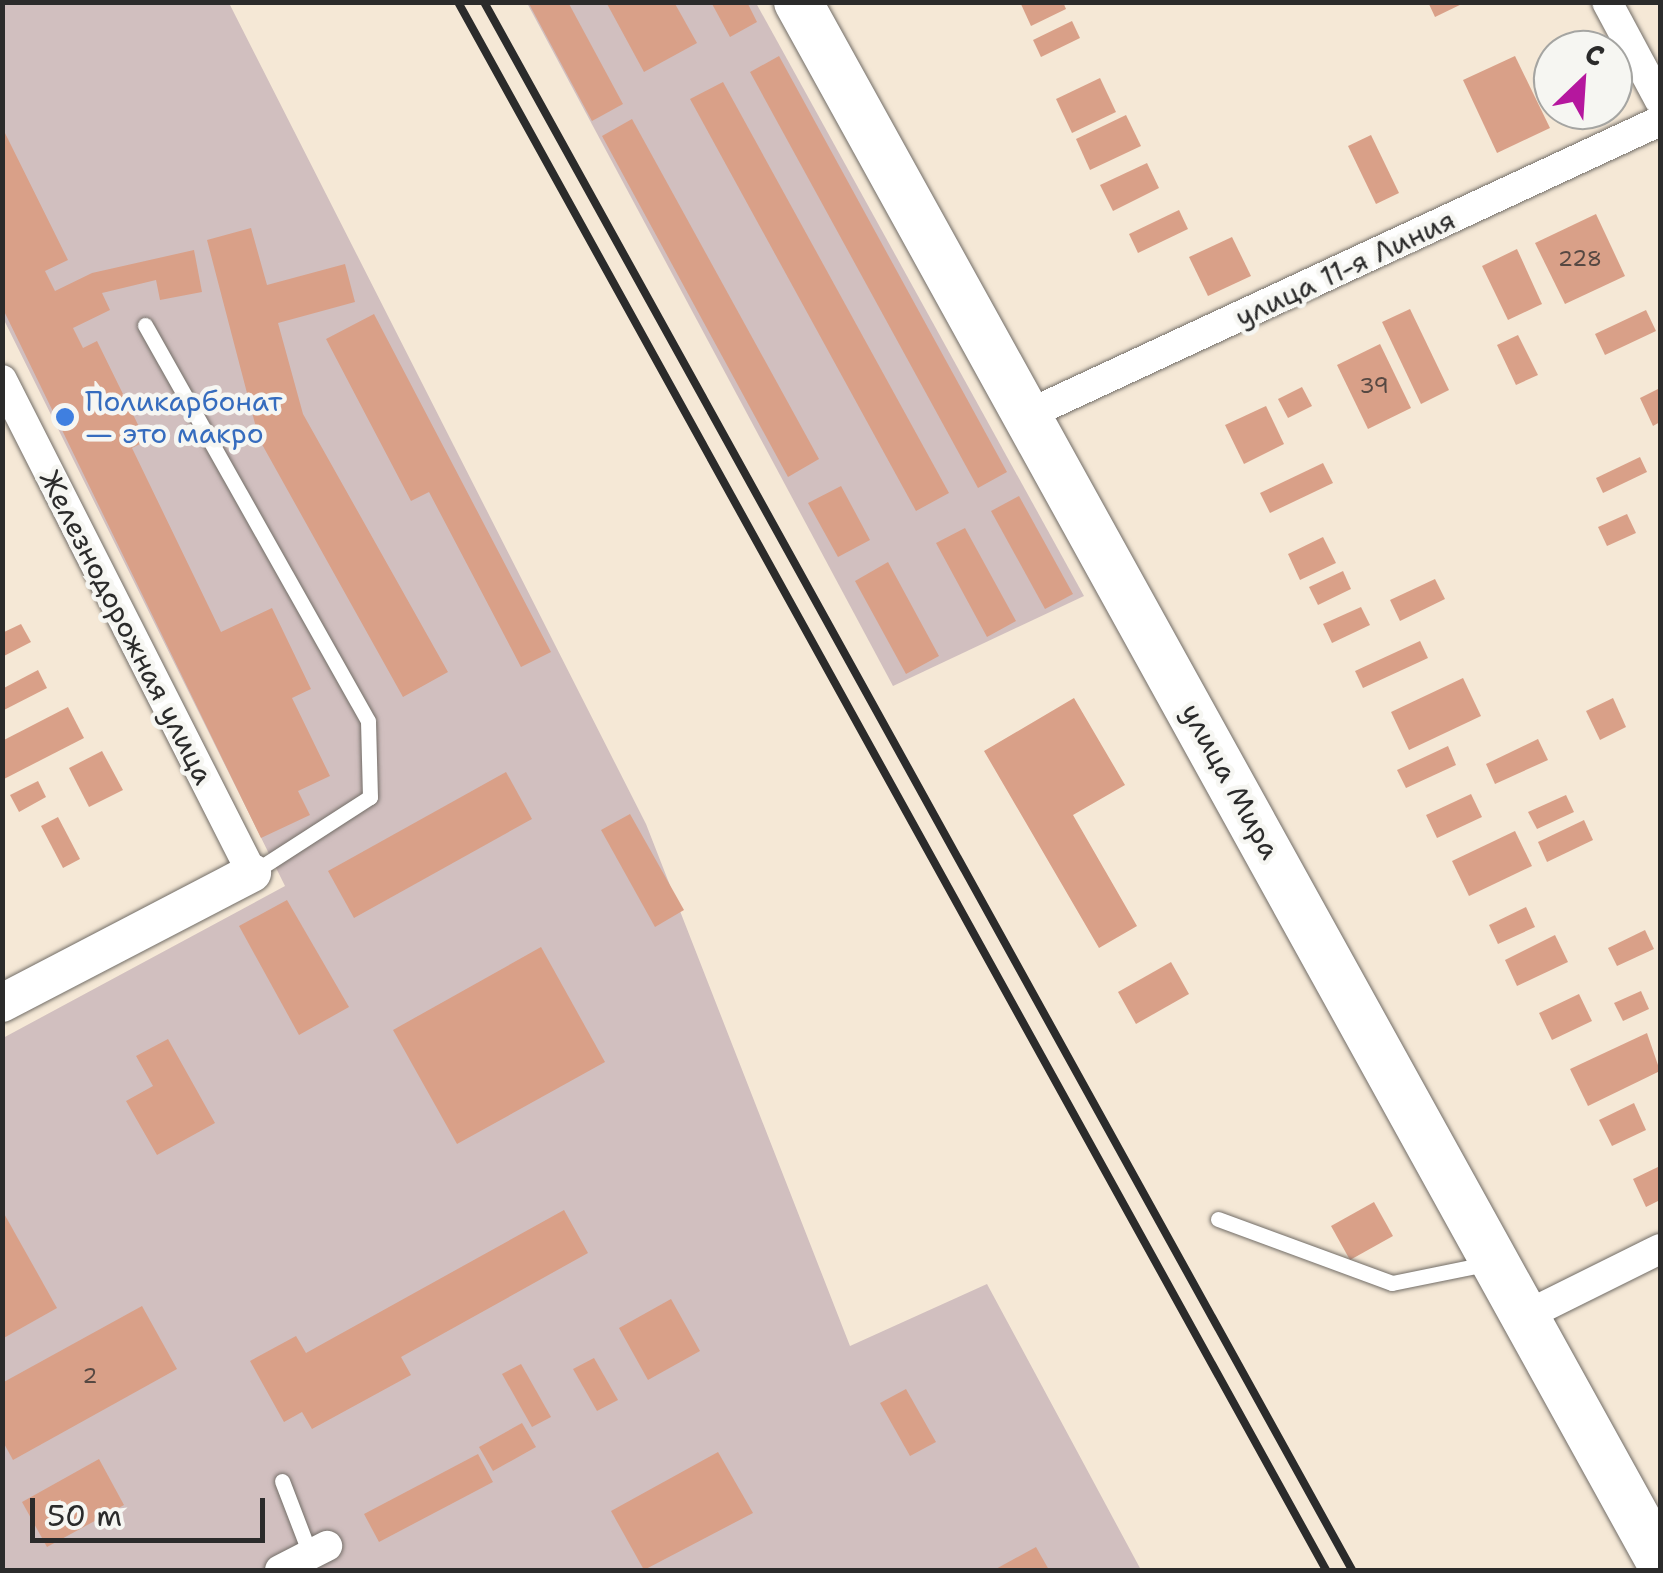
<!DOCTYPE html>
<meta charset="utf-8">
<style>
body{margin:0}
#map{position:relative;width:1663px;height:1573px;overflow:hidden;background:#f5e8d6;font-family:"Shantell Sans",sans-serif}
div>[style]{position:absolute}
.industrial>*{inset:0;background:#d1bfbf}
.building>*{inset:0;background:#d9a088}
.roads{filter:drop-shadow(0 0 2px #726d67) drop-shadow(0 0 2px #726d67)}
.service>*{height:15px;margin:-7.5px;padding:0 7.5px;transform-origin:7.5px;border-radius:7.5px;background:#fff}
.minor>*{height:30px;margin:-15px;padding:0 15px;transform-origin:15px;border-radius:15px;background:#fff}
.tertiary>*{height:38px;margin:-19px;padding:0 19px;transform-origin:19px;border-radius:19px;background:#fff}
.primary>*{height:48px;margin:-24px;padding:0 24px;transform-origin:24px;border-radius:24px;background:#fff}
.rail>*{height:8px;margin:-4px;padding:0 4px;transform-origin:4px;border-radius:4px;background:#2b2b2b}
.dots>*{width:28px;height:28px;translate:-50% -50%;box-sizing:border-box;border:5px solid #f6f6f2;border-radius:50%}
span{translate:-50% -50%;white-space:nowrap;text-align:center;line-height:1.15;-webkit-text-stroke:9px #f6f6f2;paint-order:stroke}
.number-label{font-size:22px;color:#564842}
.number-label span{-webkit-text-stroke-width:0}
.street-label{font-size:28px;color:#2b2b2b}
.shop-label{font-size:28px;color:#366cbe}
.left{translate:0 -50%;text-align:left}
.frame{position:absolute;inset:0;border:5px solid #2b2b2b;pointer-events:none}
.north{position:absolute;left:1533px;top:30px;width:100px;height:100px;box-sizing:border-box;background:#f6f6f2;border:2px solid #a5a5a2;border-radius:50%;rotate:25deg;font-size:28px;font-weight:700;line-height:40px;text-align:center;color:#2b2b2b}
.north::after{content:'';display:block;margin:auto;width:35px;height:45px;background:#b5179e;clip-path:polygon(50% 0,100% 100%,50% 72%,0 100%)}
.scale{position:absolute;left:30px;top:1498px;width:235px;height:45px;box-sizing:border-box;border:5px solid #2b2b2b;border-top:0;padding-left:12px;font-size:30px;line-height:35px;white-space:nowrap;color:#2b2b2b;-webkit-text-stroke:8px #f6f6f2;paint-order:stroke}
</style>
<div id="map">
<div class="industrial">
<i style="clip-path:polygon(3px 3px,229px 3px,646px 824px,850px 1346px,987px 1284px,1141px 1570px,3px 1570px,3px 1038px,285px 886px,3px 318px)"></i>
<i style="clip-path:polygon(527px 3px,756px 3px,1084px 596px,893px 686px)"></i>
</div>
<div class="building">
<i style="clip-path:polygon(528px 2px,568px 2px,623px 104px,592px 121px)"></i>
<i style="clip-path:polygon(606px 2px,674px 2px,697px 43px,644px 72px)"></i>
<i style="clip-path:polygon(711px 2px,747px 2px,757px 22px,730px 37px)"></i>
<i style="clip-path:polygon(1020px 2px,1063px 2px,1066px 9px,1031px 26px)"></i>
<i style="clip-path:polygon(1428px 2px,1466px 2px,1435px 17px)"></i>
<i style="clip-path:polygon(1072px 21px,1080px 38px,1041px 57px,1033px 40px)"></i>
<i style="clip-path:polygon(779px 56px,1007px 472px,978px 488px,750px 72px)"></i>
<i style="clip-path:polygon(1515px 56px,1550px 128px,1497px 153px,1463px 80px)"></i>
<i style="clip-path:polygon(1100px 78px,1116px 112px,1072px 133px,1056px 99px)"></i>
<i style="clip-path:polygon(723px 82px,949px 493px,916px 511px,690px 99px)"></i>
<i style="clip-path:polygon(1126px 115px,1141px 146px,1090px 170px,1076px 139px)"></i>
<i style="clip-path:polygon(632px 119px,819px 459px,788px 477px,602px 136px)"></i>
<i style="clip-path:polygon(2px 127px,68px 260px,45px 271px,55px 291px,92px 273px,194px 250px,202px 292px,160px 300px,156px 280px,102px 293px,110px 310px,73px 328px,83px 348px,97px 341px,146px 441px,132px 448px,221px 632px,272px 608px,311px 689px,292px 698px,330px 776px,298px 791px,310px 815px,261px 838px,2px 307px)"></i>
<i style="clip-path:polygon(1371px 135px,1399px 193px,1376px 204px,1348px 146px)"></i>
<i style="clip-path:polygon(1147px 163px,1159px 188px,1113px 211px,1100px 185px)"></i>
<i style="clip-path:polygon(1179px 210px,1188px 229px,1138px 253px,1129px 234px)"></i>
<i style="clip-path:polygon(1596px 214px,1625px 276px,1565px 304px,1535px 243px)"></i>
<i style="clip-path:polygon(251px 228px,267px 285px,345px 264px,355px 302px,278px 323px,303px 414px,448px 672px,403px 697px,259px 439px,207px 240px)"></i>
<i style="clip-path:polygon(1232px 237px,1251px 276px,1208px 296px,1189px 257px)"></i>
<i style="clip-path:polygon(1517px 249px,1542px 304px,1508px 320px,1482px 266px)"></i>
<i style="clip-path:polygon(1410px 309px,1449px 390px,1421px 404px,1382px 322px)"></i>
<i style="clip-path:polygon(1646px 310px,1656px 331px,1605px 355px,1595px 334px)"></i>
<i style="clip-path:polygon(374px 314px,551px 652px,521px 667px,429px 492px,411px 501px,326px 339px)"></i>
<i style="clip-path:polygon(1518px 335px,1538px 375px,1516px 385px,1497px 345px)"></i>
<i style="clip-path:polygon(1380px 344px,1411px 408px,1368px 429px,1337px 365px)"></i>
<i style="clip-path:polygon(1302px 387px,1312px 406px,1288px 418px,1278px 399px)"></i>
<i style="clip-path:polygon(1660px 388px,1660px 422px,1653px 426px,1640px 398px)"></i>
<i style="clip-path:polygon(1266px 406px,1284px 444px,1244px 464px,1225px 425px)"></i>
<i style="clip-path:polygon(1640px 457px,1647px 472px,1603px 493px,1596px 478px)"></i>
<i style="clip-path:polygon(1323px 463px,1333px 483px,1270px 513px,1260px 493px)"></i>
<i style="clip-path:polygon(841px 486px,870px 540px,838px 557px,808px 503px)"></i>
<i style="clip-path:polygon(1019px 496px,1073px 594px,1045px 609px,991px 511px)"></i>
<i style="clip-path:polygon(1627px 514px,1636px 533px,1607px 546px,1598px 527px)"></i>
<i style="clip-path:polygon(965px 528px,1016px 621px,987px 637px,936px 543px)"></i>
<i style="clip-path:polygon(1323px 537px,1336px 563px,1300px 580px,1288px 554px)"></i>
<i style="clip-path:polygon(888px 562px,939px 656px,906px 674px,855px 581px)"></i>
<i style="clip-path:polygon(1343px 571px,1351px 589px,1318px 605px,1309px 587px)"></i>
<i style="clip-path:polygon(1435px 579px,1445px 599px,1400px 621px,1390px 600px)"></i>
<i style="clip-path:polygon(1361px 607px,1370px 625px,1332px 643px,1323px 624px)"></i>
<i style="clip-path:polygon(21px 624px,31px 642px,2px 657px,2px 633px)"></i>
<i style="clip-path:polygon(1420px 641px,1428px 658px,1363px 688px,1355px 671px)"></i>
<i style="clip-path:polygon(38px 670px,47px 688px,2px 711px,2px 689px)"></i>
<i style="clip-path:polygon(1463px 678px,1481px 716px,1409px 750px,1391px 712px)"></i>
<i style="clip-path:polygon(1074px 698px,1125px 785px,1073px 815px,1137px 926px,1099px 948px,984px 751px)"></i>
<i style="clip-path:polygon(1613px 698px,1626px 727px,1600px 740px,1586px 711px)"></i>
<i style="clip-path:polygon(68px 707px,84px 738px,4px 779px,2px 741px)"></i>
<i style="clip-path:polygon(1538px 739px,1548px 760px,1495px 784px,1486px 764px)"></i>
<i style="clip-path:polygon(1448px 746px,1456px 765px,1406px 788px,1397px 770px)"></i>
<i style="clip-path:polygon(102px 751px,123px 790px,89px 807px,69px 768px)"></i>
<i style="clip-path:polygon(506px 772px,532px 819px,354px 918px,328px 871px)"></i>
<i style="clip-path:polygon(38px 781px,46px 797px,19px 812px,10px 795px)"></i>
<i style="clip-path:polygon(1471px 794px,1482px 817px,1437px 838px,1426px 815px)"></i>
<i style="clip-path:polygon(1566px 795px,1574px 812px,1537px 829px,1528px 812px)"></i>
<i style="clip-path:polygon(630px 814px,684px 910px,655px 927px,601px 830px)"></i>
<i style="clip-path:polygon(58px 817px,80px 859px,63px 868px,41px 826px)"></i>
<i style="clip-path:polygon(1584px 820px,1593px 840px,1547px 862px,1538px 842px)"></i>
<i style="clip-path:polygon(1515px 831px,1532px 866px,1469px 896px,1452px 861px)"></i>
<i style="clip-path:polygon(287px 900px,349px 1007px,299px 1035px,239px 926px)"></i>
<i style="clip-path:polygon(1526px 907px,1535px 927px,1498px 944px,1489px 925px)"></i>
<i style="clip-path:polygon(1645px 930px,1654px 949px,1617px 966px,1608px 948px)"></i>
<i style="clip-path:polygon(1555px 935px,1568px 962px,1517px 986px,1505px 960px)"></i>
<i style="clip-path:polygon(541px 947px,605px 1062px,457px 1144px,393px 1030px)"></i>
<i style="clip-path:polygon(1171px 962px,1189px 994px,1136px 1024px,1118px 992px)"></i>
<i style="clip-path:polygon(1641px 991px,1649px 1009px,1623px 1021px,1614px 1003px)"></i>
<i style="clip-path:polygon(1579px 994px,1592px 1021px,1552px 1040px,1539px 1013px)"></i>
<i style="clip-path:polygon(1647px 1033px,1660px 1071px,1588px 1106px,1570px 1069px)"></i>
<i style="clip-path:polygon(168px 1039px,215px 1123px,157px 1155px,126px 1101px,153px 1086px,136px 1056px)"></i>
<i style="clip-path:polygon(1634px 1103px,1646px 1130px,1612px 1146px,1599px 1120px)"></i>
<i style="clip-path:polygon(1660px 1166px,1660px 1200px,1646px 1207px,1633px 1179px)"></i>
<i style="clip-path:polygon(1374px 1202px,1393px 1236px,1350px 1260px,1331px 1226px)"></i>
<i style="clip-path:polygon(2px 1210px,57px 1308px,2px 1339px)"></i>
<i style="clip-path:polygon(564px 1210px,588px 1253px,401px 1357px,411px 1375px,312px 1429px,302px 1412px,284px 1422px,250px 1361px,296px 1336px,306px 1353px)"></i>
<i style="clip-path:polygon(671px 1299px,700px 1351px,648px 1380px,619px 1328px)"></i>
<i style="clip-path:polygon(142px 1306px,177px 1369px,13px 1460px,2px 1440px,2px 1383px)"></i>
<i style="clip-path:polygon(594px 1358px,618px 1400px,597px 1411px,573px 1369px)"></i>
<i style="clip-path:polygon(521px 1364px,551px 1417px,532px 1427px,502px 1374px)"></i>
<i style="clip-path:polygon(906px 1389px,936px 1442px,910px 1456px,880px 1403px)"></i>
<i style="clip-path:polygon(522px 1423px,536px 1447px,493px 1471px,479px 1447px)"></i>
<i style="clip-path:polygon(718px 1452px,753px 1513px,644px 1570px,611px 1511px)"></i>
<i style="clip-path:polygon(478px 1454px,493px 1482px,379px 1542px,364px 1514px)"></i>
<i style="clip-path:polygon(99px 1459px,124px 1505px,47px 1547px,22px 1502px)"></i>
<i style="clip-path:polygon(1036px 1547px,1049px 1570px,994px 1570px)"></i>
</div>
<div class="roads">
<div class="service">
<i style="left:145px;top:325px;width:454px;rotate:60.6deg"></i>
<i style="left:368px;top:721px;width:76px;rotate:88.5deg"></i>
<i style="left:370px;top:797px;width:140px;rotate:147.2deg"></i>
<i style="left:1218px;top:1219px;width:185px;rotate:20.2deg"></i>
<i style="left:1392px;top:1283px;width:100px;rotate:-11.5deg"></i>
<i style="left:282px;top:1481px;width:78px;rotate:69deg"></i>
</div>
<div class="minor">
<i style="left:1607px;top:2px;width:112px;rotate:61.8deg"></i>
<i style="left:2px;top:380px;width:553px;rotate:63.11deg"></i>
<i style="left:1029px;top:414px;width:696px;rotate:-24.91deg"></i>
<i style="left:1529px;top:1314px;width:146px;rotate:-26.4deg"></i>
<i style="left:280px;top:1570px;width:53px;rotate:-27.1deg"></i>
</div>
<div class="tertiary">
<i style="left:2px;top:1003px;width:282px;rotate:-27.5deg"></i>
</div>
<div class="primary">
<i style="left:798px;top:2px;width:1781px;rotate:61.06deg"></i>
</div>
</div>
<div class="rail">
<i style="left:458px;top:2px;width:1792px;rotate:61.03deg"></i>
<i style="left:484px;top:2px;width:1792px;rotate:61.03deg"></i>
</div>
<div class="dots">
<i style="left:65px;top:417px;background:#3f7fe0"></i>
</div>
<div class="number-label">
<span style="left:1580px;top:259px">228</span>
<span style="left:1374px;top:386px">39</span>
<span style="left:90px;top:1376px">2</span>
</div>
<div class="street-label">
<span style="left:1345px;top:268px;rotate:-25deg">улица 11-я Линия</span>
<span style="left:127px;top:627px;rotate:63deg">Железнодорожная улица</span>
<span style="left:1231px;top:781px;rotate:61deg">улица Мира</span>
</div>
<div class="shop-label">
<span class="left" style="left:85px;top:417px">Поликарбонат<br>— это макро</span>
</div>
<div class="frame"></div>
<div class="north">С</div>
<div class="scale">50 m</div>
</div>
